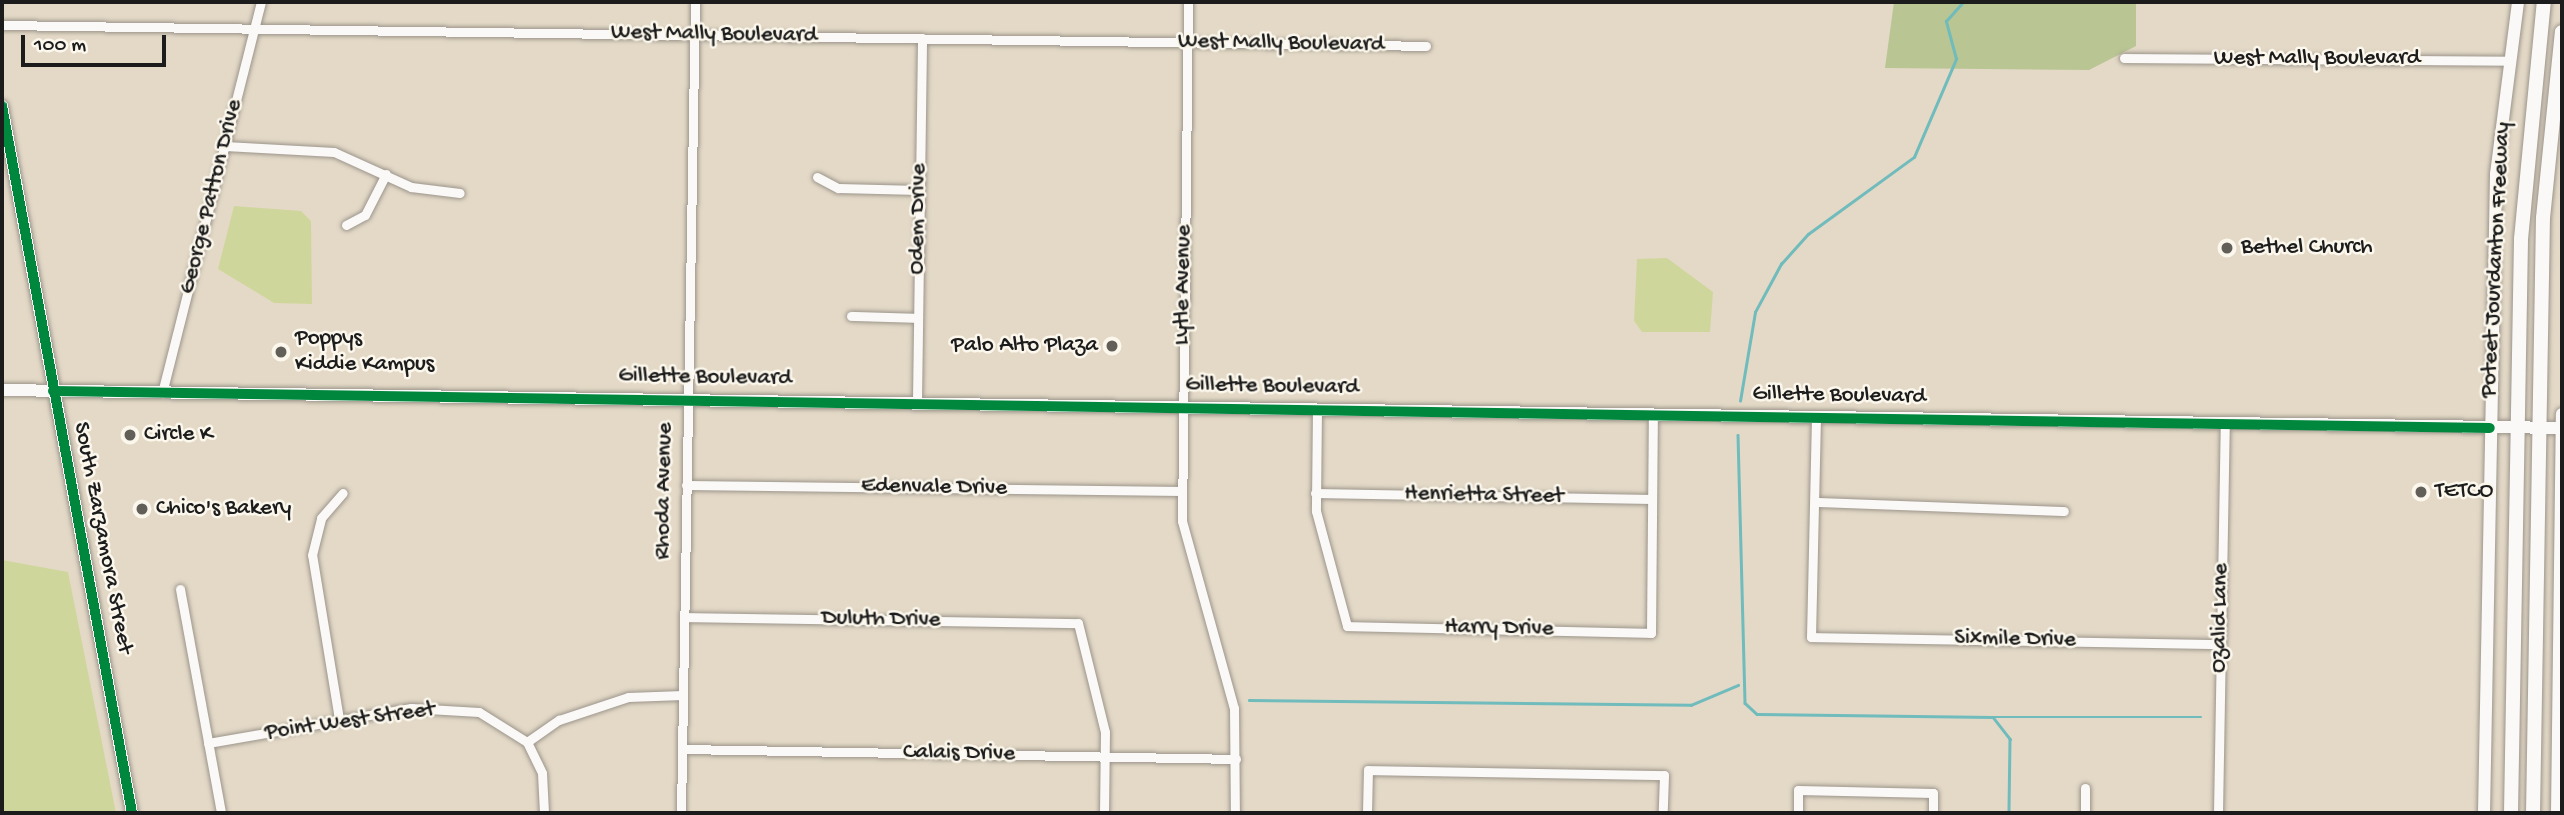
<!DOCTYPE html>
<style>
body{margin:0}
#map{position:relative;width:2564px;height:815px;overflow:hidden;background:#e4d9c7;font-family:"Gochi Hand",sans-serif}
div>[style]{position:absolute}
.green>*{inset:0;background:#cfd69b}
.forest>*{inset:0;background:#b9c593}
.stream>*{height:2.5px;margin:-1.25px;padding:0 1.25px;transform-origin:1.25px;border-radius:1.25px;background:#70bbbc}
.roads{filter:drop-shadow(0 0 2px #9b958b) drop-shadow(0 0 2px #9b958b)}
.street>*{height:9px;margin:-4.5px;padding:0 4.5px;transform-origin:4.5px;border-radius:4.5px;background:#fbf9f7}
.secondary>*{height:12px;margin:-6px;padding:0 6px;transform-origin:6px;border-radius:6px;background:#fbf9f7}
.primary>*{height:14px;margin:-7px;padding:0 7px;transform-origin:7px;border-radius:7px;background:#fbf9f7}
.cycleway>*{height:10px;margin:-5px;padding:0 5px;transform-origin:5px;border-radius:5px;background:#00873e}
.dots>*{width:19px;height:19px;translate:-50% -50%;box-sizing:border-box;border:4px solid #fbf7ec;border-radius:50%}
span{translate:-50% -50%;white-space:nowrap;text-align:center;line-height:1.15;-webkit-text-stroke:5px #fbf7ec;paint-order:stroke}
.street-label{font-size:23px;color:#1c1c1c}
.poi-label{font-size:23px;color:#1c1c1c}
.left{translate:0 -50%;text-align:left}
.right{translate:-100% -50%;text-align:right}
.frame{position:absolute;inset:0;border:4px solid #1c1c1c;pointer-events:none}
.scale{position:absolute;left:21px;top:35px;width:145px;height:32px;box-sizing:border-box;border:4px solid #1c1c1c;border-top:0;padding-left:9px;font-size:21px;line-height:24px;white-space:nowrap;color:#1c1c1c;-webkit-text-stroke:5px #fbf7ec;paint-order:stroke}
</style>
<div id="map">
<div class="green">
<i style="clip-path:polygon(234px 206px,301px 211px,311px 221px,312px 304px,274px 303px,218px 269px)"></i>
<i style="clip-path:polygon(1667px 258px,1713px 292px,1710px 332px,1642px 332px,1634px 321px,1637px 259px)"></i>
<i style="clip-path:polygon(2px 560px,68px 572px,116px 813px,2px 813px)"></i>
</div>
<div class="forest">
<i style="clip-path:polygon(1894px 2px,2136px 2px,2136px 46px,2089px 70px,1885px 68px)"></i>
</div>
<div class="stream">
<i style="left:1740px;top:401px;width:90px;rotate:-80.4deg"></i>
<i style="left:1755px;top:312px;width:55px;rotate:-61.6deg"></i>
<i style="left:1781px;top:264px;width:40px;rotate:-48deg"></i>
<i style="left:1808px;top:234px;width:131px;rotate:-36deg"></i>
<i style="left:1914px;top:157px;width:107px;rotate:-66.8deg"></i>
<i style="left:1956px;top:59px;width:39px;rotate:-105deg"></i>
<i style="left:1946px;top:21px;width:25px;rotate:-48deg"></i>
<i style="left:1738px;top:435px;width:268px;rotate:88.5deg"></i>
<i style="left:1745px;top:703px;width:16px;rotate:43deg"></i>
<i style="left:1757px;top:714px;width:236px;rotate:0.7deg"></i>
<i style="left:1993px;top:717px;width:28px;rotate:52deg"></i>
<i style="left:2010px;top:739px;width:74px;rotate:90.8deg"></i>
<i style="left:1249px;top:700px;width:442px;rotate:0.6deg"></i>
<i style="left:1691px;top:705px;width:51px;rotate:-23.1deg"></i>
<i style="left:1994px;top:717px;width:207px"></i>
</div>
<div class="roads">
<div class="street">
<i style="left:1188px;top:2px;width:519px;rotate:90.66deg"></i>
<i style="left:1182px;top:521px;width:194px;rotate:74.5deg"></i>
<i style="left:1234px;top:708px;width:105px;rotate:89.5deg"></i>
<i style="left:2px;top:25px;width:1424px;rotate:0.84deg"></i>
<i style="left:2124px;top:58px;width:386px;rotate:0.4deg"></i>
<i style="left:225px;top:146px;width:109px;rotate:3.2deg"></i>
<i style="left:334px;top:152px;width:85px;rotate:24.4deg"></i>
<i style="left:411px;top:187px;width:49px;rotate:7deg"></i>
<i style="left:817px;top:177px;width:24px;rotate:28deg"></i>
<i style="left:838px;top:188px;width:81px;rotate:1.4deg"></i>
<i style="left:346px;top:225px;width:21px;rotate:-28deg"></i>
<i style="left:365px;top:215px;width:46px;rotate:-62.9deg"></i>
<i style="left:851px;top:316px;width:66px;rotate:1.7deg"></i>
<i style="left:162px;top:393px;width:403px;rotate:-75.8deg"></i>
<i style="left:917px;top:401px;width:363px;rotate:-89.2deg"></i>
<i style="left:1317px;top:408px;width:103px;rotate:90.6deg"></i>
<i style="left:1316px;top:511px;width:119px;rotate:74.9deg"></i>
<i style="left:1347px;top:626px;width:304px;rotate:1.3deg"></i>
<i style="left:1651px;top:633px;width:220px;rotate:-89.5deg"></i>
<i style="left:1816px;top:417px;width:220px;rotate:91.3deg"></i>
<i style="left:1811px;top:637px;width:409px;rotate:1deg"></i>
<i style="left:686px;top:485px;width:496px;rotate:0.7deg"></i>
<i style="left:1315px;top:493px;width:337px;rotate:1deg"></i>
<i style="left:1816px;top:502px;width:248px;rotate:2.1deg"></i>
<i style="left:180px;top:589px;width:228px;rotate:79.6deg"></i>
<i style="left:684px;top:617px;width:394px;rotate:0.9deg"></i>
<i style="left:1078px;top:623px;width:112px;rotate:76.1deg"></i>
<i style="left:1105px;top:732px;width:81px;rotate:90.7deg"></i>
<i style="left:339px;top:719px;width:166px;rotate:-99.3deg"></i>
<i style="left:312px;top:555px;width:38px;rotate:-76deg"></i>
<i style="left:321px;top:518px;width:33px;rotate:-49deg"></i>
<i style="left:527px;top:742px;width:39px;rotate:-35deg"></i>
<i style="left:559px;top:720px;width:73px;rotate:-18.4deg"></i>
<i style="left:628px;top:697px;width:55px;rotate:-2.1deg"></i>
<i style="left:208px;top:743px;width:206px;rotate:-9.8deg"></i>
<i style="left:411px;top:708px;width:68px;rotate:3.4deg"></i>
<i style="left:479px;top:712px;width:57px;rotate:32deg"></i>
<i style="left:527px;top:742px;width:34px;rotate:64deg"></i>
<i style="left:542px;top:773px;width:40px;rotate:87.1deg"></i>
<i style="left:682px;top:749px;width:554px;rotate:1.03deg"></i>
<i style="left:681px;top:813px;width:811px;rotate:-89.01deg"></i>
<i style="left:1367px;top:813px;width:43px;rotate:-88.7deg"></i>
<i style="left:1368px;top:770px;width:296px;rotate:1deg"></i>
<i style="left:1664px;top:775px;width:38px;rotate:92deg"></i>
<i style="left:1798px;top:813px;width:23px;rotate:-90deg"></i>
<i style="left:1798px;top:790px;width:135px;rotate:1.3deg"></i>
<i style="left:1933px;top:793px;width:20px;rotate:90deg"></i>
<i style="left:2085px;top:813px;width:25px;rotate:-90deg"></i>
<i style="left:2218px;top:813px;width:389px;rotate:-89deg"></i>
</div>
<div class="secondary">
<i style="left:2px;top:106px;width:719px;rotate:79.58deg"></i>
<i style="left:2px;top:390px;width:2560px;rotate:0.85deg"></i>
<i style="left:2484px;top:813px;width:639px;rotate:-88.92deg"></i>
<i style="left:2496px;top:174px;width:173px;rotate:-82.7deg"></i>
<i style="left:2557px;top:813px;width:399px;rotate:-89.3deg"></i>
</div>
<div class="primary">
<i style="left:2511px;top:813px;width:574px;rotate:-89deg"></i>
<i style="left:2521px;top:239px;width:238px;rotate:-84.5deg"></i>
<i style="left:2533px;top:813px;width:595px;rotate:-89.04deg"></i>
<i style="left:2543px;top:218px;width:187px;rotate:-84.2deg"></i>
</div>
</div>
<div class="cycleway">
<i style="left:2px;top:106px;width:719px;rotate:79.58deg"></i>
<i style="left:53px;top:391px;width:2437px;rotate:0.87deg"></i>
</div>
<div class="dots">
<i style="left:2227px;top:248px;background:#625e58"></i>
<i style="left:1112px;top:346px;background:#625e58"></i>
<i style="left:281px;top:352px;background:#625e58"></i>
<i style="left:130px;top:435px;background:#625e58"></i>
<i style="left:2421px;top:492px;background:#625e58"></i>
<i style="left:142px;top:509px;background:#625e58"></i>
</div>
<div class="street-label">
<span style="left:714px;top:35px;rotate:1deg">West Mally Boulevard</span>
<span style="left:1281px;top:44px;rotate:1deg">West Mally Boulevard</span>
<span style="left:2317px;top:59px">West Mally Boulevard</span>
<span style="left:212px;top:197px;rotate:-76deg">George Patton Drive</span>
<span style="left:919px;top:219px;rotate:-89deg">Odem Drive</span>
<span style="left:2497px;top:260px;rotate:-87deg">Poteet Jourdanton Freeway</span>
<span style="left:1184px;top:285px;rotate:-89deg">Lytle Avenue</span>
<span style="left:705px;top:378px;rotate:1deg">Gillette Boulevard</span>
<span style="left:1272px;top:387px;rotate:1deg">Gillette Boulevard</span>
<span style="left:1839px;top:396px;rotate:1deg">Gillette Boulevard</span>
<span style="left:934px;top:488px;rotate:1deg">Edenvale Drive</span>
<span style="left:665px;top:491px;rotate:-89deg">Rhoda Avenue</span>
<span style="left:1484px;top:496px;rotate:1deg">Henrietta Street</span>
<span style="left:102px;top:538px;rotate:79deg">South Zarzamora Street</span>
<span style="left:2221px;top:618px;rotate:-89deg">Ozalid Lane</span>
<span style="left:881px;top:620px;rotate:1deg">Duluth Drive</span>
<span style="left:1499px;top:629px;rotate:1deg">Harry Drive</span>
<span style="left:2015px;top:640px;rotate:1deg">Sixmile Drive</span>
<span style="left:350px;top:722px;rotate:-8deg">Point West Street</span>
<span style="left:959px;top:754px;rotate:1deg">Calais Drive</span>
</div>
<div class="poi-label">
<span class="left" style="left:2241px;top:248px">Bethel Church</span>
<span class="left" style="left:295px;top:352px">Poppys<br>Kiddie Kampus</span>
<span class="right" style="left:1098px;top:346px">Palo Alto Plaza</span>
<span class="left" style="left:144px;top:435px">Circle K</span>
<span class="left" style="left:2435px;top:492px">TETCO</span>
<span class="left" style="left:156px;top:509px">Chico's Bakery</span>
</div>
<div class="frame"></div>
<div class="scale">100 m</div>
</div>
